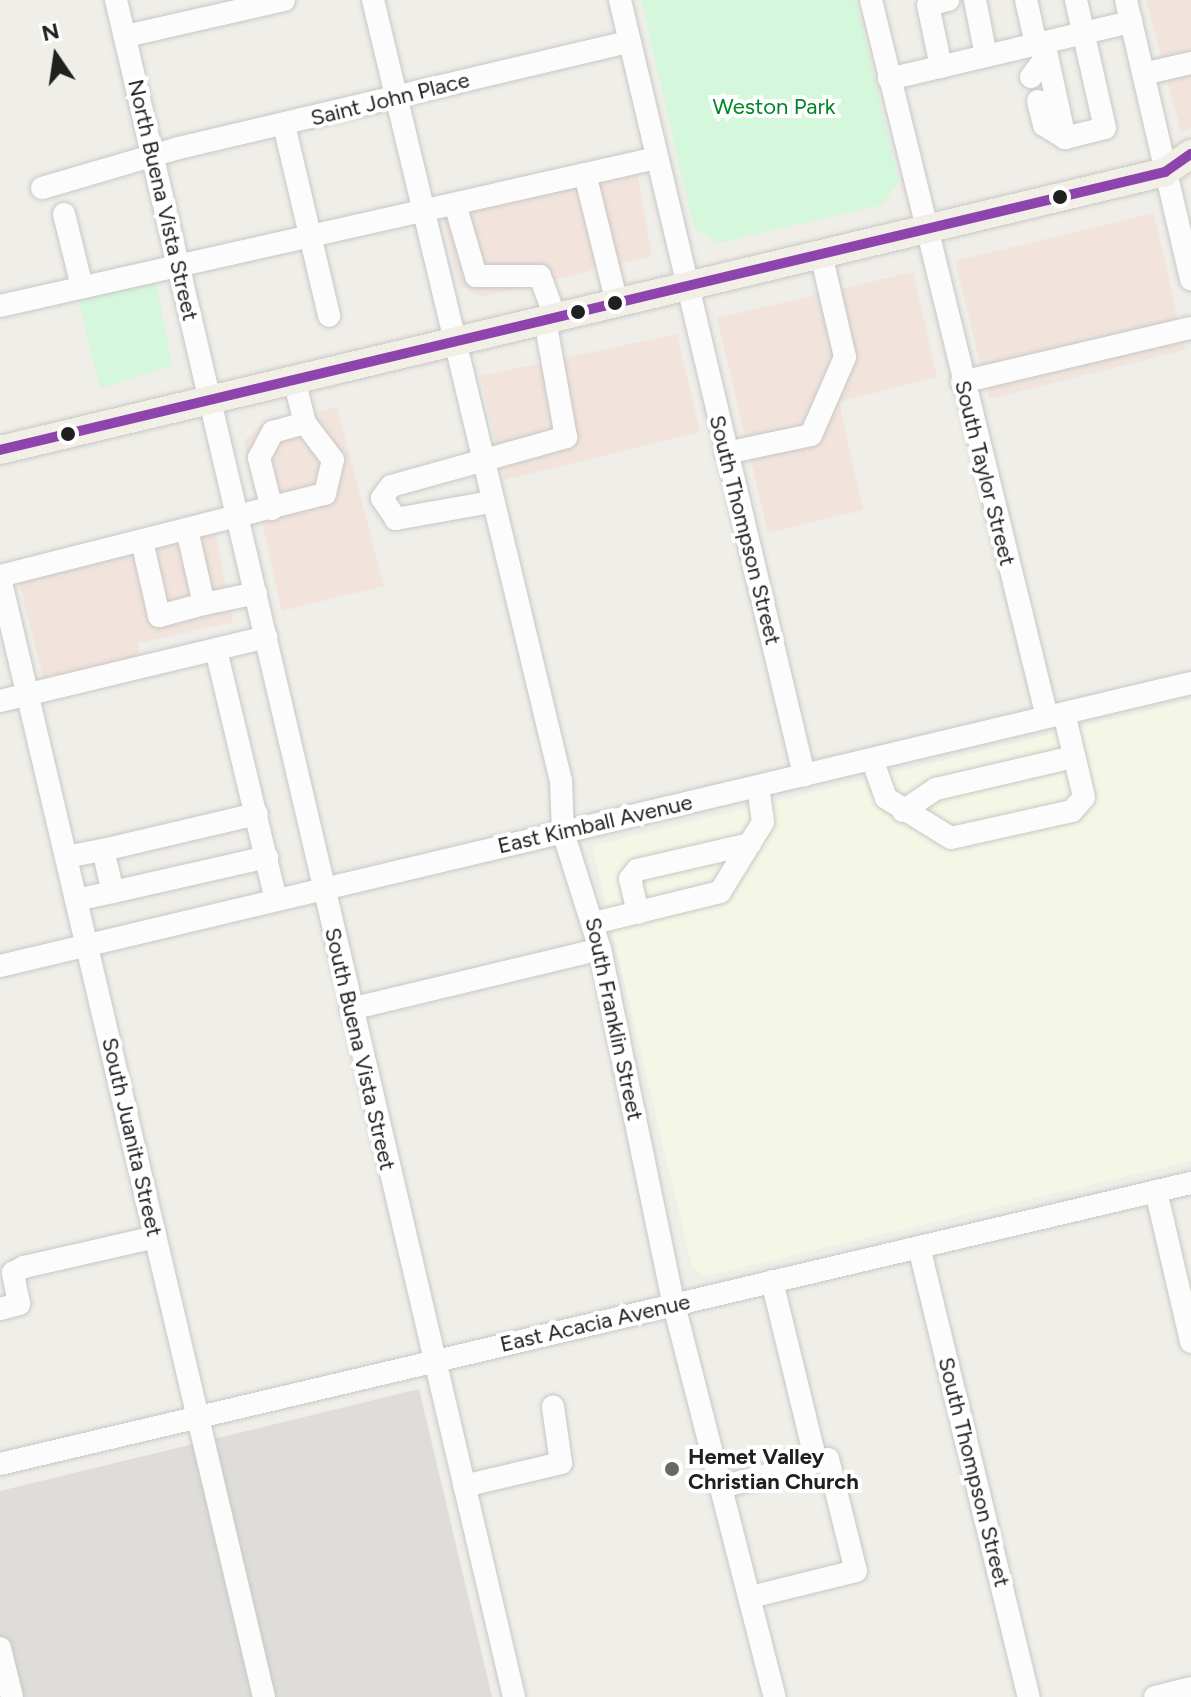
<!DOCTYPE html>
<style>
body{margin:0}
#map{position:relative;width:1191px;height:1697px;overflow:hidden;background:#efeee9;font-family:Figtree,sans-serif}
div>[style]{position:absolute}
.residential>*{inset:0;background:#deddda}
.commercial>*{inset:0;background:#f2e4dd}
.education>*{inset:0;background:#f4f7e5}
.park>*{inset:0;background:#d5f7dc}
.roads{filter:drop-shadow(0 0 2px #c7c7c5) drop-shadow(0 0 2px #c7c7c5)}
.minor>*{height:22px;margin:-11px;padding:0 11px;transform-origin:11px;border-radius:11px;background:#fdfcfc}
.major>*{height:28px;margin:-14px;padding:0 14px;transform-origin:14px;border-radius:14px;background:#f2efe6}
.bus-1>*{height:10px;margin:-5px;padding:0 5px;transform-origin:5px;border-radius:5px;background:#8e44ad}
.dots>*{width:22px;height:22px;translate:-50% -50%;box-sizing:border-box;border:4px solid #fff;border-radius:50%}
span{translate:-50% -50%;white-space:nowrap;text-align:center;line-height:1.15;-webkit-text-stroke:8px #fff;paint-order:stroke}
.street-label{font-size:22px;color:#202020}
.park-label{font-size:22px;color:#018626}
.poi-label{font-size:22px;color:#202020;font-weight:700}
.left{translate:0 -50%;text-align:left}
.north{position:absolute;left:16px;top:16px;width:80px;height:80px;-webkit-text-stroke:6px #fff;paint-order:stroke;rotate:347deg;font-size:22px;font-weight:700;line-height:32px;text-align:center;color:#202020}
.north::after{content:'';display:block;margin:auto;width:28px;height:36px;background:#202020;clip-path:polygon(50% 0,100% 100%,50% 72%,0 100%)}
</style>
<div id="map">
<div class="residential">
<i style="clip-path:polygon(419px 1389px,492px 1697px,0 1697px,0 1491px)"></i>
</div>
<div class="commercial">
<i style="clip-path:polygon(1146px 0,1191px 0,1191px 129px,1181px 132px)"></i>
<i style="clip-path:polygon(634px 155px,652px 256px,482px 297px,459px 285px,439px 201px)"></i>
<i style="clip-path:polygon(1154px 213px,1185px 350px,989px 399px,955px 261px)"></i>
<i style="clip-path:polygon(913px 272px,937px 377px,839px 402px,863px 510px,768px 533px,717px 318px)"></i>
<i style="clip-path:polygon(677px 334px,700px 432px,504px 480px,480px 376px)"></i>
<i style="clip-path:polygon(337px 407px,384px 586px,282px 611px,244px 441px,260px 426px)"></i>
<i style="clip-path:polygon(214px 528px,233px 622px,138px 643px,140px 656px,43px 678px,18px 578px)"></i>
</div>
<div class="education">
<i style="clip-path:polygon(1191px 700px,1191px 1161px,706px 1276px,692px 1268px,592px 846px)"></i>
</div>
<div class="park">
<i style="clip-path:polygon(641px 0,856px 0,899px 182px,882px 205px,718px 243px,694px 228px)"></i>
<i style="clip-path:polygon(155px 276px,172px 366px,100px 388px,77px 295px)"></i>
</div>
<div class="roads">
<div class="minor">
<i style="left:116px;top:0;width:1743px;rotate:76.8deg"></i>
<i style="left:373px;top:0;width:803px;rotate:76.47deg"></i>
<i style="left:561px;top:781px;width:51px;rotate:87.8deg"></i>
<i style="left:563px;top:832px;width:123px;rotate:72.5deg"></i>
<i style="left:600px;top:949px;width:364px;rotate:78.3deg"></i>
<i style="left:674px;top:1305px;width:405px;rotate:75.6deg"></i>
<i style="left:620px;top:0;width:797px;rotate:76.64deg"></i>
<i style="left:871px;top:0;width:738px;rotate:76.21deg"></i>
<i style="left:975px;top:0;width:57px;rotate:78.9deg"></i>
<i style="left:1026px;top:0;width:45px;rotate:77.2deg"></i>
<i style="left:1126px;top:0;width:287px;rotate:76.9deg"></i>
<i style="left:126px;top:36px;width:162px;rotate:-12.8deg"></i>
<i style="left:1044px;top:42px;width:98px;rotate:77.7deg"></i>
<i style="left:941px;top:67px;width:63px;rotate:-101.8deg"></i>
<i style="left:928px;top:5px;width:21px;rotate:-14deg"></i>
<i style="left:1143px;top:74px;width:49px;rotate:-12.9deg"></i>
<i style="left:1031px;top:77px;width:26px;rotate:-53deg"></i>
<i style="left:889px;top:79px;width:249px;rotate:-13.3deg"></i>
<i style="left:1038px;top:101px;width:25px;rotate:76deg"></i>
<i style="left:1044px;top:125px;width:25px;rotate:32deg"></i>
<i style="left:1065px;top:138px;width:41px;rotate:-14deg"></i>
<i style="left:1105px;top:128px;width:131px;rotate:-102.8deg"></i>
<i style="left:284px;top:125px;width:196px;rotate:76.7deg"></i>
<i style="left:585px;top:174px;width:133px;rotate:76.1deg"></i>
<i style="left:42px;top:188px;width:143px;rotate:-16.3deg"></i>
<i style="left:179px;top:148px;width:462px;rotate:-13.3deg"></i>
<i style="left:455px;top:204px;width:75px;rotate:73.7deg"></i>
<i style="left:476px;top:276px;width:64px"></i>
<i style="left:540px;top:276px;width:44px;rotate:69.9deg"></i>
<i style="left:64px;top:214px;width:75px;rotate:76.1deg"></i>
<i style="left:0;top:306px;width:672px;rotate:-12.71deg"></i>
<i style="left:962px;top:382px;width:235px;rotate:-13.3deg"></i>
<i style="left:726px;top:453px;width:87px;rotate:-12deg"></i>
<i style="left:811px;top:435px;width:85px;rotate:-66.4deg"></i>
<i style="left:845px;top:357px;width:106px;rotate:-103.1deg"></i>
<i style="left:491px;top:502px;width:97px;rotate:169.9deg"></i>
<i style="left:396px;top:519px;width:25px;rotate:-124deg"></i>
<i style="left:382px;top:498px;width:15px;rotate:-53deg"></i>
<i style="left:391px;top:486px;width:182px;rotate:-15.6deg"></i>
<i style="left:566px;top:437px;width:119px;rotate:-100.2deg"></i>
<i style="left:272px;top:509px;width:53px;rotate:-104.3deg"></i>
<i style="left:259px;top:458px;width:30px;rotate:-62deg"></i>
<i style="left:273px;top:432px;width:33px;rotate:-16deg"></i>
<i style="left:142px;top:541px;width:77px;rotate:77.2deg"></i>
<i style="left:159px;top:616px;width:47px;rotate:-14.9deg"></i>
<i style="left:204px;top:604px;width:76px;rotate:-102.9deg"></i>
<i style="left:0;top:576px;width:335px;rotate:-14.2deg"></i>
<i style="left:325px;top:494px;width:35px;rotate:-77deg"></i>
<i style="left:333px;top:460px;width:46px;rotate:-127.1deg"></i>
<i style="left:305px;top:423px;width:44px;rotate:-104.3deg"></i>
<i style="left:0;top:578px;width:1150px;rotate:76.73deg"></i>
<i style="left:204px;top:604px;width:53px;rotate:-11.9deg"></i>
<i style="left:216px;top:650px;width:257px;rotate:76.5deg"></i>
<i style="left:0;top:701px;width:274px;rotate:-13.5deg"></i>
<i style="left:872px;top:759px;width:41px;rotate:70.3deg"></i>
<i style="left:886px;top:798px;width:76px;rotate:31.6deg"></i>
<i style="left:951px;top:838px;width:124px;rotate:-12.6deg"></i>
<i style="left:1072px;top:811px;width:18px;rotate:-49deg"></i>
<i style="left:1084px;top:797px;width:86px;rotate:-103.4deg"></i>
<i style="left:903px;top:811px;width:40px;rotate:-34deg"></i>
<i style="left:936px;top:789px;width:142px;rotate:-13.1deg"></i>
<i style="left:103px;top:850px;width:158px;rotate:-13.2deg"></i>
<i style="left:66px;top:857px;width:38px;rotate:-11deg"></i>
<i style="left:103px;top:850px;width:43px;rotate:76.6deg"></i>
<i style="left:113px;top:892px;width:38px;rotate:168deg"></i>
<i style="left:113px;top:892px;width:158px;rotate:-12.8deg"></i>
<i style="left:638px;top:913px;width:35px;rotate:-103deg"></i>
<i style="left:630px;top:879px;width:11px;rotate:-52deg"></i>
<i style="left:637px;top:870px;width:116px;rotate:-13deg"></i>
<i style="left:594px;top:923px;width:130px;rotate:-13.8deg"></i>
<i style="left:720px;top:892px;width:82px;rotate:-58.4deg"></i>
<i style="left:763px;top:822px;width:36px;rotate:-98deg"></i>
<i style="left:0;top:966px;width:1224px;rotate:-13.37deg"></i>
<i style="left:351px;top:1009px;width:256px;rotate:-13.5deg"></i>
<i style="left:1156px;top:1191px;width:155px;rotate:76.9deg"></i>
<i style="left:919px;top:1247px;width:463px;rotate:76.3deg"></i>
<i style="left:772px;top:1281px;width:186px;rotate:76.3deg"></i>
<i style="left:0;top:1309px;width:20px;rotate:-15deg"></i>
<i style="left:19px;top:1304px;width:32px;rotate:-101deg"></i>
<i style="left:13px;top:1273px;width:13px;rotate:-29deg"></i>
<i style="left:24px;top:1267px;width:135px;rotate:-12.8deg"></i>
<i style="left:0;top:1464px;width:1224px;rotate:-13.28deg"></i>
<i style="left:464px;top:1486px;width:100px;rotate:-13.3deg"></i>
<i style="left:561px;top:1463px;width:57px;rotate:-98.1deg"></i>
<i style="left:725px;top:1486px;width:106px;rotate:-14.7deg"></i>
<i style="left:828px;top:1459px;width:115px;rotate:76deg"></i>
<i style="left:856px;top:1571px;width:108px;rotate:166.1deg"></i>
<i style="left:0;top:1648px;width:50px;rotate:76.2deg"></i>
<i style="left:1155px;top:1697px;width:37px;rotate:-14deg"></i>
</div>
<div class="major">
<i style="left:0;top:450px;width:1198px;rotate:-13.42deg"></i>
<i style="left:1165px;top:172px;width:32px;rotate:-35deg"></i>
</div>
</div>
<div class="bus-1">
<i style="left:0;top:450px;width:1198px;rotate:-13.42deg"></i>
<i style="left:1165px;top:172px;width:32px;rotate:-35deg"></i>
</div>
<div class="dots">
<i style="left:1060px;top:197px;background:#202020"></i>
<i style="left:615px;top:303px;background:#202020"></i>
<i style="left:578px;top:312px;background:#202020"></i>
<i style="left:68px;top:434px;background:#202020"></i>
<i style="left:672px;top:1469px;background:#686866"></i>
</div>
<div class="street-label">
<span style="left:390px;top:99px;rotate:-14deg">Saint John Place</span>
<span style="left:163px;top:200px;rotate:77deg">North Buena Vista Street</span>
<span style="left:985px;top:473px;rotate:76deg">South Taylor Street</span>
<span style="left:745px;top:530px;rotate:76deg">South Thompson Street</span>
<span style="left:595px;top:824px;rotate:-13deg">East Kimball Avenue</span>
<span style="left:614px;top:1019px;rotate:78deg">South Franklin Street</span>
<span style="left:360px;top:1049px;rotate:77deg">South Buena Vista Street</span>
<span style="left:132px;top:1137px;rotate:77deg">South Juanita Street</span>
<span style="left:595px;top:1323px;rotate:-13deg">East Acacia Avenue</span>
<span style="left:974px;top:1472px;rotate:76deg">South Thompson Street</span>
</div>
<div class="park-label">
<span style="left:774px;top:107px">Weston Park</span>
</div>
<div class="poi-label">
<span class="left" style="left:688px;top:1469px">Hemet Valley<br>Christian Church</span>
</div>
<div class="north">N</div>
</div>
